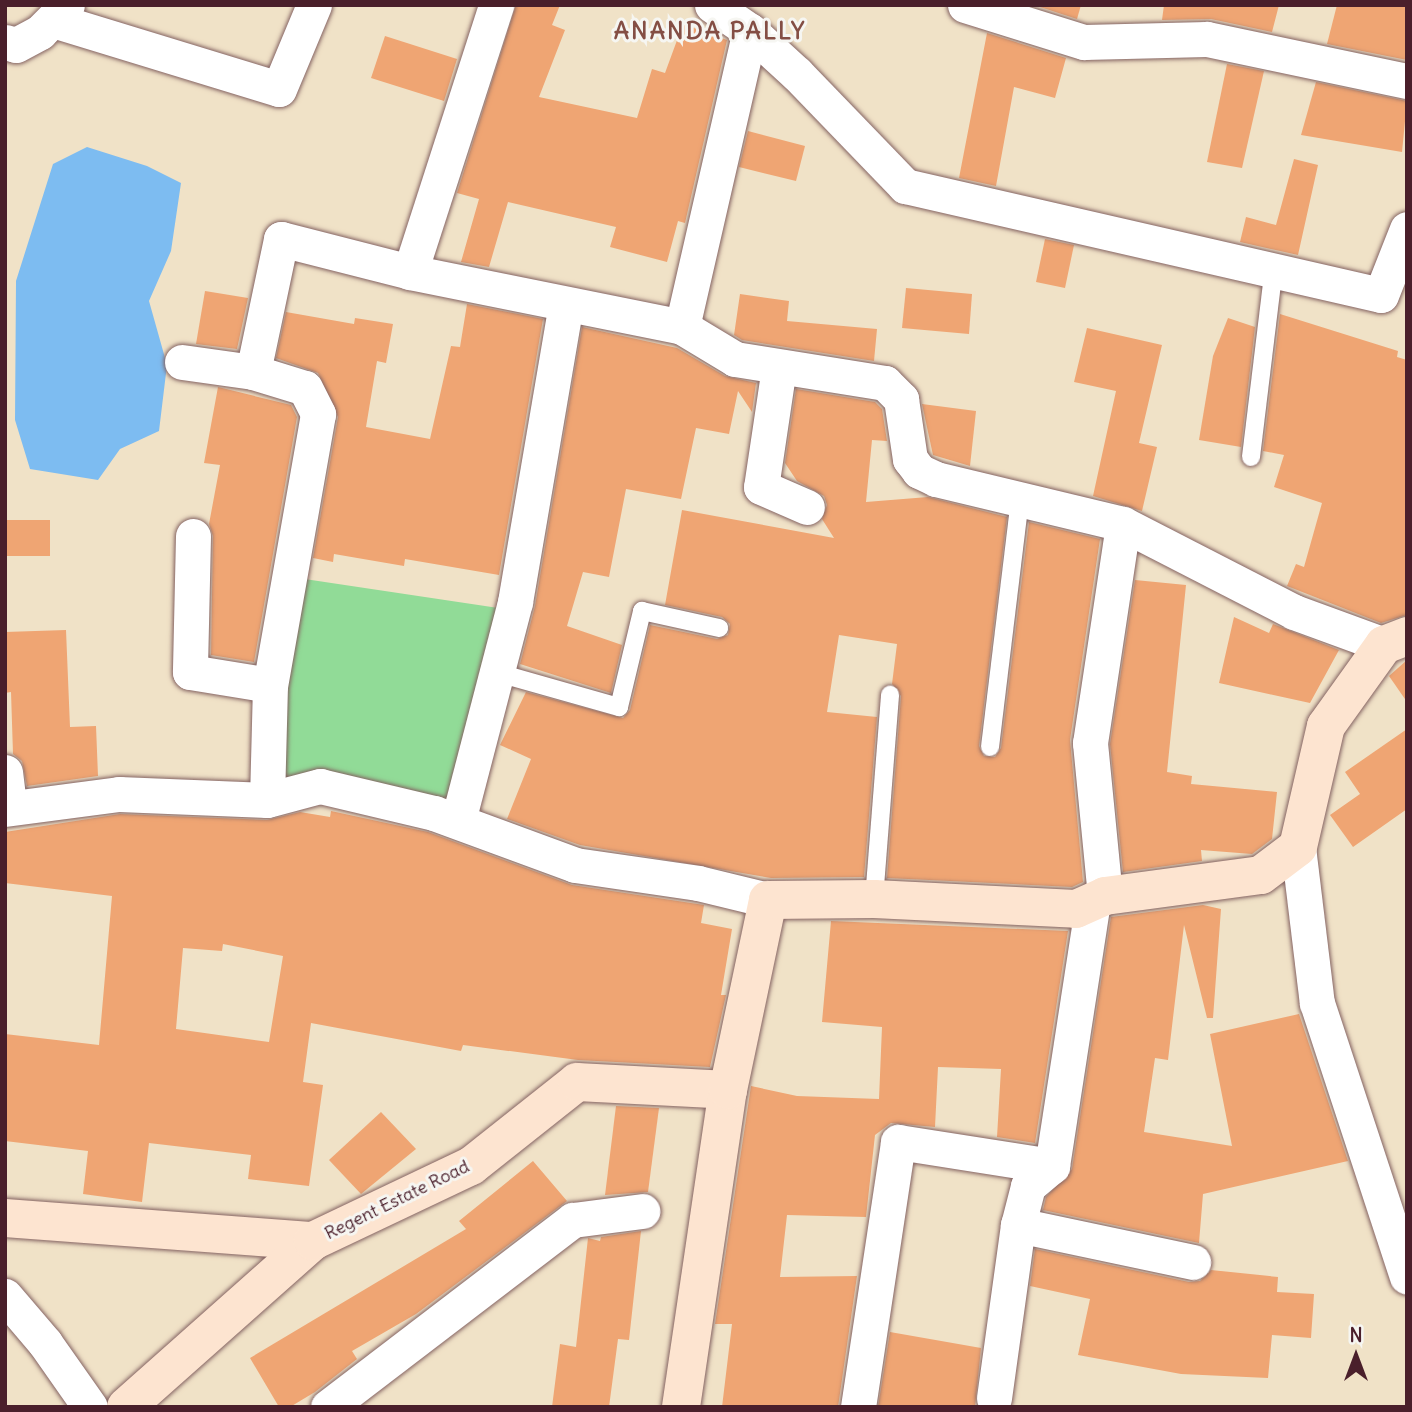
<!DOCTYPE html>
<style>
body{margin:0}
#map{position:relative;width:1412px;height:1412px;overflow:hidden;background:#f0e2c7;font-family:Delius,sans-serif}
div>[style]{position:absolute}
.green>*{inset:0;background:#91db97}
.water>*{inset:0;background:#7dbcf1}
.building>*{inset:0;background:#efa573}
.roads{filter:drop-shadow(0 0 2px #846362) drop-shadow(0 0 2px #846362)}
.lane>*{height:18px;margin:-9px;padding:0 9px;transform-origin:9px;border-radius:9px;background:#fff}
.street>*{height:35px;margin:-17.5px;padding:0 17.5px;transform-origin:17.5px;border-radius:17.5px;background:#fff}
.secondary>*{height:38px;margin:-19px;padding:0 19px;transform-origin:19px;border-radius:19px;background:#fde4d0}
span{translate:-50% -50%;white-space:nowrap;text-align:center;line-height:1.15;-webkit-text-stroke:6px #f6f6f2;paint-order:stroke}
.street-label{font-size:18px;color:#4a1f2b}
.district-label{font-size:24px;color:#844e44;font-weight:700;letter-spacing:2px}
.frame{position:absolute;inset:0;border:7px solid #4a1f2b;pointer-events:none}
.north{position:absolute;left:1321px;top:1321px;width:70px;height:70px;-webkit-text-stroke:5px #f6f6f2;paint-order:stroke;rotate:0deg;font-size:19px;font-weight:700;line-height:28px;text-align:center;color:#4a1f2b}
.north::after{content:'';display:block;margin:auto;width:24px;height:32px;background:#4a1f2b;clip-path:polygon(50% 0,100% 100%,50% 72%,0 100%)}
</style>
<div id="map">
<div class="green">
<i style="clip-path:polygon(298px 578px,512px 610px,455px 808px,282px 781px,280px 687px)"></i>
</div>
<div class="water">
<i style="clip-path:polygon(87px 147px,147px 166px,181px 183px,171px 251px,149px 301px,167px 365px,159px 431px,120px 449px,98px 480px,30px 469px,15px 420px,16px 281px,53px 164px)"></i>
</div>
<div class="building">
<i style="clip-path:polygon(516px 5px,560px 5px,552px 25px,565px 30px,539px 97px,637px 118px,652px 69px,665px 73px,683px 24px,727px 40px,685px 223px,678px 221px,667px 262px,610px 247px,616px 227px,508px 202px,489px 267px,461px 262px,479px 199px,457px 193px)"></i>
<i style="clip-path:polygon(1034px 5px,1081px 5px,1077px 19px)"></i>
<i style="clip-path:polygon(1164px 5px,1279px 5px,1272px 32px,1211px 19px,1162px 20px)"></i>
<i style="clip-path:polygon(1337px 5px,1407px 5px,1407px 60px,1327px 44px)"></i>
<i style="clip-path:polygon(987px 33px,1066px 58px,1055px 98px,1014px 87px,996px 186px,959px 178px)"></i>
<i style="clip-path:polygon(385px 36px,457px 59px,444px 101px,371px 78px)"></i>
<i style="clip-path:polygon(1227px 64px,1264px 71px,1242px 168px,1207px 162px)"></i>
<i style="clip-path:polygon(1316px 82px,1407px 101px,1402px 152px,1301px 135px)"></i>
<i style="clip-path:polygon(748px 131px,805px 146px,796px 181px,739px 167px)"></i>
<i style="clip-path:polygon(1294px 159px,1318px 165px,1298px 255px,1240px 242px,1246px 217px,1276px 225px)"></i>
<i style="clip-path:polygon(1045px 239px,1074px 245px,1065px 288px,1036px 282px)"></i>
<i style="clip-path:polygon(906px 288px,972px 294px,969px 334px,902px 328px)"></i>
<i style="clip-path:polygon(205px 291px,248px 298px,237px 349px,196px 344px)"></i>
<i style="clip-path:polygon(740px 294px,789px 301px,787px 321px,877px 329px,874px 361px,742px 340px,734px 335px)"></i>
<i style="clip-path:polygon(467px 304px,543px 319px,499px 575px,405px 559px,404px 566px,334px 554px,333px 562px,313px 558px,338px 417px,318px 373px,276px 358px,286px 312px,354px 324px,355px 318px,393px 324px,386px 363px,377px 361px,366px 427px,430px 439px,451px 346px,460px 347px)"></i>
<i style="clip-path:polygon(1280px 314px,1398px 351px,1397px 357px,1407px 360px,1407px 615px,1381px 623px,1287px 586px,1296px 564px,1304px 567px,1322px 503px,1274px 487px,1284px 455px,1263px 451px)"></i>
<i style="clip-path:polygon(1228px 318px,1255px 327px,1241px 447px,1199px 440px,1213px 356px)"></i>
<i style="clip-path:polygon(582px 327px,677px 348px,725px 376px,756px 383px,752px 412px,738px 391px,729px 434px,696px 428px,681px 499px,626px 489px,609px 577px,583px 572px,567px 626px,622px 645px,611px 693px,520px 664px,535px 606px)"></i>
<i style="clip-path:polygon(1087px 328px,1162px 345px,1139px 443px,1157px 447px,1142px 511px,1093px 496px,1116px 391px,1074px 382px)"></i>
<i style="clip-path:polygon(218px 387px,291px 405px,297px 417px,254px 662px,211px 655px,213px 536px,209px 524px,220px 465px,204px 463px)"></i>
<i style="clip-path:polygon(796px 389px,875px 402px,882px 409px,887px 441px,872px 440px,866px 502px,928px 497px,1007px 517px,979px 746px,984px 756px,995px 757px,1001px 748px,1029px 522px,1100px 539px,1070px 740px,1083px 882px,1072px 887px,887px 878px,901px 696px,892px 684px,897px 644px,839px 635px,827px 712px,877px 717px,864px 877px,771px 878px,580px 845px,507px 819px,531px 759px,500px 745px,526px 692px,623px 718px,630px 710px,650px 625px,717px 639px,728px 635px,730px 624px,722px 617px,665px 605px,682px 510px,834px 538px,822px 519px,827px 505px,824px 496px,797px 481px,785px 463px)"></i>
<i style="clip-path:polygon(922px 404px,976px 411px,970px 466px,933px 455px)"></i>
<i style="clip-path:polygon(5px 520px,50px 520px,50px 556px,5px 556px)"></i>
<i style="clip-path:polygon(1135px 580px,1186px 585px,1167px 772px,1192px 776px,1191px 784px,1277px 792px,1272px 839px,1252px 854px,1201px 850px,1202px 861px,1123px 872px,1110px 744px)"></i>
<i style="clip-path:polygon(1234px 617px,1269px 633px,1273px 624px,1339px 650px,1310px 703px,1219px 683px)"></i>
<i style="clip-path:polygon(66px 630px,70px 727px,96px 726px,98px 776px,27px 786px,22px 761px,13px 754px,11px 692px,5px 693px,5px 632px)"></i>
<i style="clip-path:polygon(1407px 660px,1407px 702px,1389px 676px)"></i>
<i style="clip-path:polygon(1407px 729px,1407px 809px,1353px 847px,1330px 815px,1360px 794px,1345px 772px)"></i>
<i style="clip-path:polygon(evenodd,331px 811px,428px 832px,572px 885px,704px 905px,701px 923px,732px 929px,721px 995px,726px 995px,710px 1067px,578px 1060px,463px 1045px,461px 1051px,311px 1023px,303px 1082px,323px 1085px,309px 1186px,248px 1179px,251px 1155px,149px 1143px,142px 1202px,83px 1194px,88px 1151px,5px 1141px,5px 1034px,99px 1045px,112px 896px,5px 883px,5px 832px,120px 814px,267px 820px,300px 812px,330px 817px,331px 811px,223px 944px,283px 956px,269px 1042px,176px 1029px,183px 948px,222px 951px,223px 944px)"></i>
<i style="clip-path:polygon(1203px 905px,1221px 909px,1213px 1018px,1207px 1018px,1184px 925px,1168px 1060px,1155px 1058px,1144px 1132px,1232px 1146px,1210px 1034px,1299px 1014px,1348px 1161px,1203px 1194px,1199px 1243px,1043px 1210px,1046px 1197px,1072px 1169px,1111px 917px)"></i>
<i style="clip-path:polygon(831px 921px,1068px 931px,1035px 1143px,997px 1137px,1001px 1069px,938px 1067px,935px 1127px,891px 1123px,875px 1135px,866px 1217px,787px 1215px,780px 1277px,857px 1276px,838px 1407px,722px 1407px,732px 1324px,715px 1324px,751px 1086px,797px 1096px,879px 1099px,882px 1027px,822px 1022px)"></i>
<i style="clip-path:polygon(616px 1106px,659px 1108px,648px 1192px,605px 1195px)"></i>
<i style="clip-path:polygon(381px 1112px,416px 1149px,361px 1194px,329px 1160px)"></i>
<i style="clip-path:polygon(533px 1161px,567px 1201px,416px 1314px,352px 1351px,357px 1359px,315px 1392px,290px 1407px,279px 1407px,250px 1358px,466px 1229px,459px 1221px)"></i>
<i style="clip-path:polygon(641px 1231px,629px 1340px,618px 1339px,609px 1407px,552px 1407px,560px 1344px,576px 1347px,588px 1238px,600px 1241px,601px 1237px)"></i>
<i style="clip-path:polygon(1035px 1249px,1189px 1282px,1200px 1281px,1211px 1270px,1278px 1277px,1277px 1292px,1314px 1294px,1311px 1338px,1272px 1335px,1268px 1378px,1181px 1374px,1078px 1355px,1090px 1299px,1030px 1286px)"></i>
<i style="clip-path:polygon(890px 1332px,981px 1348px,975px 1407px,878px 1407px)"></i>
</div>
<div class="roads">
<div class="lane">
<i style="left:1251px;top:457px;width:190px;rotate:-83.1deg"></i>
<i style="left:495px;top:672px;width:129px;rotate:15.8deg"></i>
<i style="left:619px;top:707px;width:99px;rotate:-76.5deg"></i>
<i style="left:642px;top:611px;width:79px;rotate:12.4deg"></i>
<i style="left:990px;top:747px;width:249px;rotate:-83.1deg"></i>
<i style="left:874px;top:899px;width:205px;rotate:-85.5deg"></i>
</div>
<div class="street">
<i style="left:712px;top:5px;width:46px;rotate:34.4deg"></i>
<i style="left:750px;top:31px;width:64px;rotate:42.5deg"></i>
<i style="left:797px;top:74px;width:156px;rotate:46deg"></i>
<i style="left:905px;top:186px;width:488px;rotate:12.9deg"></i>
<i style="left:1381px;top:295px;width:71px;rotate:-68.5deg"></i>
<i style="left:965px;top:5px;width:125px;rotate:17.3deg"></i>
<i style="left:1084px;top:42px;width:123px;rotate:-1.4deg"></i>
<i style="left:1207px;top:39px;width:204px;rotate:11.9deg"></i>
<i style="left:53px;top:20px;width:236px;rotate:17deg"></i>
<i style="left:279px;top:89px;width:91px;rotate:-67.4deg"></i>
<i style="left:5px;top:42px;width:11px;rotate:15deg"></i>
<i style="left:16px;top:45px;width:27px;rotate:-28deg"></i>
<i style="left:40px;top:32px;width:38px;rotate:-45deg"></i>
<i style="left:410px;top:272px;width:281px;rotate:-72.1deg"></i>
<i style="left:682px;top:327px;width:304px;rotate:-77.1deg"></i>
<i style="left:182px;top:362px;width:72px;rotate:8deg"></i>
<i style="left:253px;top:372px;width:54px;rotate:17.1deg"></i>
<i style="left:305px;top:388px;width:29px;rotate:63deg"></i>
<i style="left:318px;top:414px;width:275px;rotate:100deg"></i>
<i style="left:270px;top:685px;width:115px;rotate:91.5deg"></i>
<i style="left:779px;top:367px;width:121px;rotate:98.5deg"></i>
<i style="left:761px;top:487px;width:50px;rotate:23.5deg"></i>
<i style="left:253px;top:372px;width:136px;rotate:-78.1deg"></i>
<i style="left:281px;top:239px;width:133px;rotate:14.3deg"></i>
<i style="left:410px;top:272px;width:278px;rotate:11.4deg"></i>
<i style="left:682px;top:327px;width:62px;rotate:31.1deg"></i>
<i style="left:735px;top:359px;width:152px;rotate:9.1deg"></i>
<i style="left:885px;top:383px;width:23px;rotate:45deg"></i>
<i style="left:901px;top:399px;width:61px;rotate:81.5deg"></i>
<i style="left:910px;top:459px;width:15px;rotate:53deg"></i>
<i style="left:919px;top:471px;width:19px;rotate:25deg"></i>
<i style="left:936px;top:479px;width:192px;rotate:13.5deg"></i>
<i style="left:1123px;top:524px;width:192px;rotate:27.2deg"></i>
<i style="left:1294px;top:612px;width:96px;rotate:20.1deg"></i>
<i style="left:193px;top:536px;width:136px;rotate:91.3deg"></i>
<i style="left:190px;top:672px;width:81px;rotate:9.2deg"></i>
<i style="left:5px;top:772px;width:35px;rotate:83deg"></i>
<i style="left:5px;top:809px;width:115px;rotate:-7.5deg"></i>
<i style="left:119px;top:794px;width:148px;rotate:2.3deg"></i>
<i style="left:267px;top:800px;width:55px;rotate:-14.8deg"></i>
<i style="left:320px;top:786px;width:117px;rotate:13.3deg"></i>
<i style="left:434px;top:813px;width:150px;rotate:20.2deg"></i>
<i style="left:575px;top:865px;width:124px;rotate:8.3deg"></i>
<i style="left:698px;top:883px;width:72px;rotate:13.7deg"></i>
<i style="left:458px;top:821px;width:226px;rotate:-75.4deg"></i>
<i style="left:515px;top:602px;width:302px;rotate:-80.3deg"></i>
<i style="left:1298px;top:847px;width:157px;rotate:83.1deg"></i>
<i style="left:1317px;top:1003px;width:288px;rotate:71.8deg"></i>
<i style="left:1105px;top:896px;width:154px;rotate:-95.6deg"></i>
<i style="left:1090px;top:743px;width:221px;rotate:-81.4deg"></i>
<i style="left:1018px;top:1225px;width:179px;rotate:11.9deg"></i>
<i style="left:5px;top:1296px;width:62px;rotate:49.6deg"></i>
<i style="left:45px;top:1343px;width:78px;rotate:54.9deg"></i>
<i style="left:994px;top:1398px;width:175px;rotate:-82.1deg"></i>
<i style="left:1018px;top:1225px;width:40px;rotate:-75.6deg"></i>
<i style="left:1028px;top:1186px;width:31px;rotate:-40deg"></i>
<i style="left:1052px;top:1166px;width:268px;rotate:-81.2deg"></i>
<i style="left:328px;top:1407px;width:308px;rotate:-37.4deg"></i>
<i style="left:573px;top:1220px;width:70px;rotate:-7.4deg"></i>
<i style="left:858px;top:1407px;width:268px;rotate:-81.4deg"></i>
<i style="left:898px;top:1142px;width:156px;rotate:8.9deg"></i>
</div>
<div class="secondary">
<i style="left:5px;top:1218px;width:309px;rotate:4.3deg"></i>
<i style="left:126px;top:1407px;width:250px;rotate:-41.6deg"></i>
<i style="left:313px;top:1241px;width:175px;rotate:-25.4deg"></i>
<i style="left:471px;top:1166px;width:135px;rotate:-38.4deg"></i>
<i style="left:577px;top:1082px;width:151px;rotate:3deg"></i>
<i style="left:681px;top:1407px;width:320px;rotate:-81.6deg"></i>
<i style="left:728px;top:1090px;width:194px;rotate:-78.1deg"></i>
<i style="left:768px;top:900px;width:106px;rotate:-0.5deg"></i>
<i style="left:874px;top:899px;width:202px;rotate:2.8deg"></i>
<i style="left:1076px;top:909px;width:32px;rotate:-24deg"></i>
<i style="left:1105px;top:896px;width:157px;rotate:-7.7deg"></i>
<i style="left:1261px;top:875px;width:46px;rotate:-37.1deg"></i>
<i style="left:1298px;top:847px;width:124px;rotate:-77deg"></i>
<i style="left:1326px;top:726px;width:100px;rotate:-54.4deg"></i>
<i style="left:1384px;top:645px;width:25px;rotate:-21deg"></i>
</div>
</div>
<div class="street-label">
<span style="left:397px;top:1200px;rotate:-26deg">Regent Estate Road</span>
</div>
<div class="district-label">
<span style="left:710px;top:31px">ANANDA PALLY</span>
</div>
<div class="frame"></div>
<div class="north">N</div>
</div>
